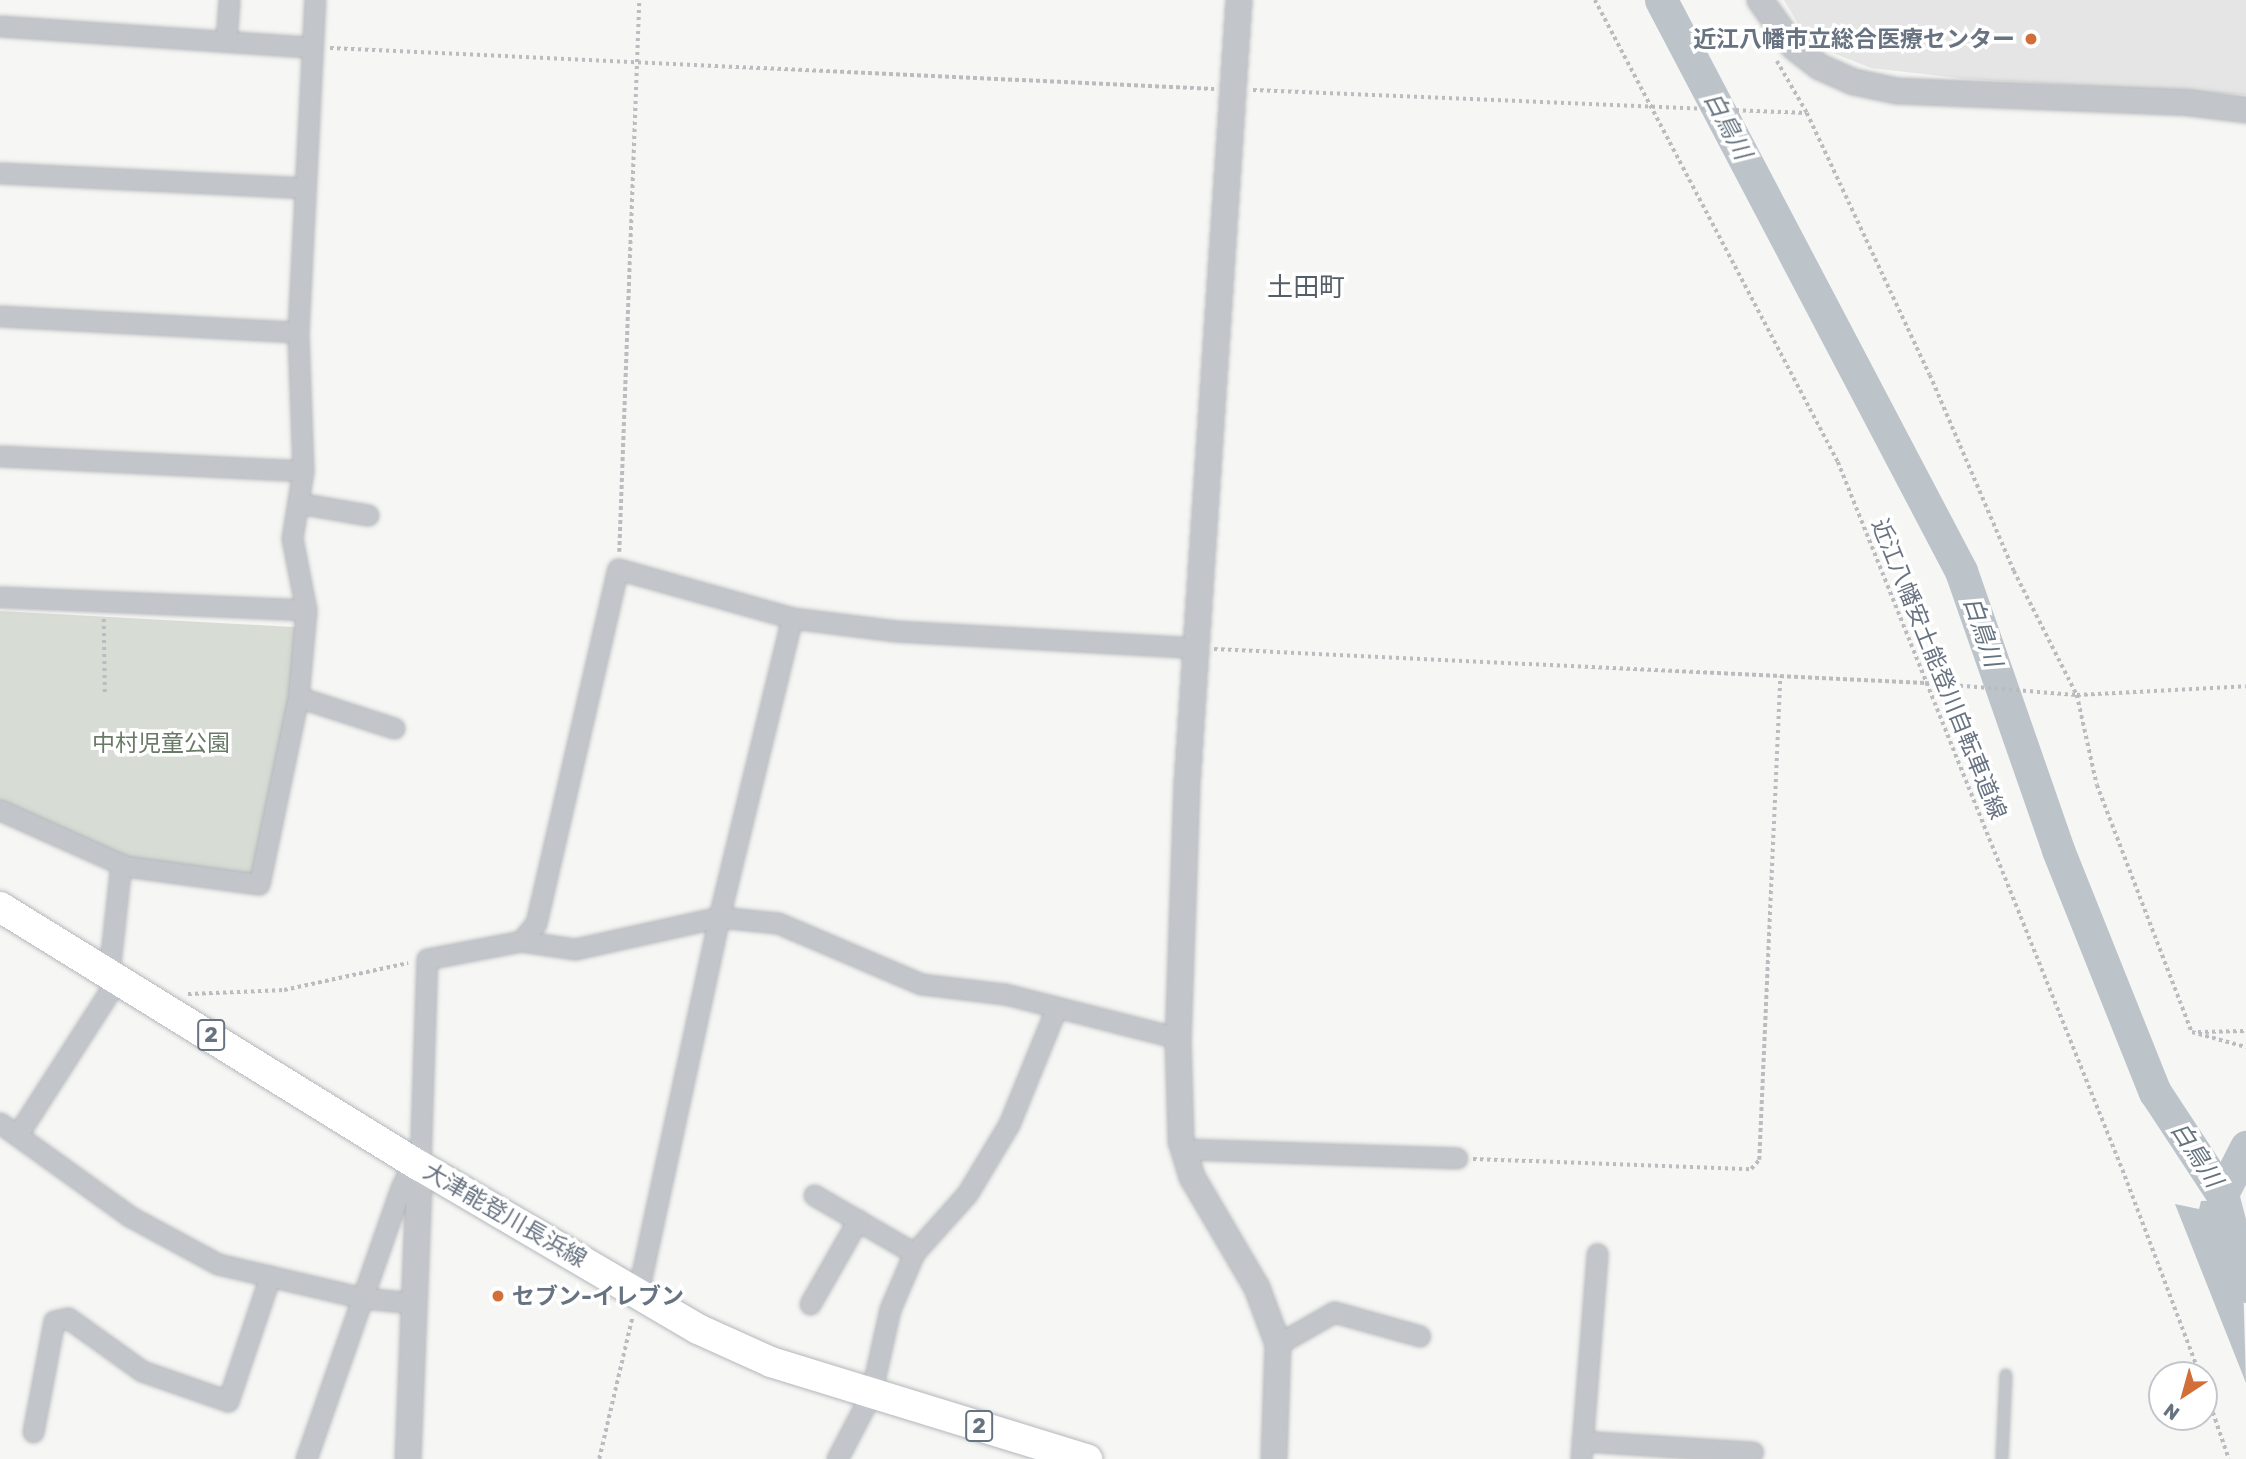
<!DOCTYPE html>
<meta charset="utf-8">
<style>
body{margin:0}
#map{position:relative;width:2246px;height:1459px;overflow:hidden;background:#f6f6f4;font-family:Rubik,"Noto Sans JP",sans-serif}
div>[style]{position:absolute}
.built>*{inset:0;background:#e4e5e4}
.green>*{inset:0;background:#d7ddd5}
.water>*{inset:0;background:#bcc4ca}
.river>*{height:33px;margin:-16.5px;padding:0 16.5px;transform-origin:16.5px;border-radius:16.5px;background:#bcc4ca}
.path>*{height:3.5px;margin-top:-1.75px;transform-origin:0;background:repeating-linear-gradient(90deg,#babcbf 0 3.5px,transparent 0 7px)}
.roads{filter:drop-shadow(0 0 2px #b4b7bb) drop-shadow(0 0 2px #b4b7bb)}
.service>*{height:10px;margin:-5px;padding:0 5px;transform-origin:5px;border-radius:5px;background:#c2c5c9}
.minor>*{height:19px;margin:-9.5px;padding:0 9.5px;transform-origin:9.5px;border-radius:9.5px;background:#c2c5c9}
.tertiary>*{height:24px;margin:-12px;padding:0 12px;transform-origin:12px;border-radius:12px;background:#c2c5c9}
.primary>*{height:30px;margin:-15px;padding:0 15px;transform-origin:15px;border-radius:15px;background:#fff}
.dots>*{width:19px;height:19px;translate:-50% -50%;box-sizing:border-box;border:4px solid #fff;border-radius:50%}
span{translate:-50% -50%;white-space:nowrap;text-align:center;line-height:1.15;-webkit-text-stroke:7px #fff;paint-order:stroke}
.shield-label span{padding:2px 5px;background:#fff;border:2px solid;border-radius:5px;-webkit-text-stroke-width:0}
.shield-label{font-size:21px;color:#687382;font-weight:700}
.poi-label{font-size:23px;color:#687382;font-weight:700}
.right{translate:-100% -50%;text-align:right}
.left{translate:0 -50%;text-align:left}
.street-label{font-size:23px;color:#687382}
.park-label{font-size:23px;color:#687966}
.water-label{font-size:24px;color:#64737e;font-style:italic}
.quarter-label{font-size:26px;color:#555d67}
.north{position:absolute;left:2148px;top:1361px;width:70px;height:70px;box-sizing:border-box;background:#fff;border:2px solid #c3c7cd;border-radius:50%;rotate:216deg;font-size:19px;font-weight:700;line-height:28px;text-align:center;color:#687382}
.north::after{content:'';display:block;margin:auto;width:24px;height:32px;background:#d26f38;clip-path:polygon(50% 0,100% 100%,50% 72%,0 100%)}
</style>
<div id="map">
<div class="built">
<i style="clip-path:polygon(1784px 0,2246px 0,2246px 95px,1967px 79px,1871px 68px,1831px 52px,1800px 27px)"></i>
</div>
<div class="green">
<i style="clip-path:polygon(0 611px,293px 627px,305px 631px,263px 875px,126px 863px,0 805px)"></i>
</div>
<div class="water">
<i style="clip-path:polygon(2232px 1200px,2243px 1277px,2246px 1383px,2175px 1204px,2199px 1209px,2201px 1201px)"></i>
</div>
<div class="river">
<i style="left:1661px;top:0;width:645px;rotate:62.28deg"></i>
<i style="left:1961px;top:571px;width:295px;rotate:70.8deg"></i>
<i style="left:2058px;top:850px;width:261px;rotate:68.2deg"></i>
<i style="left:2155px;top:1092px;width:122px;rotate:56.7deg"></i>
<i style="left:2222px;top:1194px;width:95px;rotate:75.4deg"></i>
<i style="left:2222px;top:1194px;width:53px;rotate:-62.9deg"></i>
</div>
<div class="path">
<i style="left:1595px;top:0;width:522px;rotate:62.26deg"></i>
<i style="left:1838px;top:462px;width:770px;rotate:68.1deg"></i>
<i style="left:2125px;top:1176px;width:213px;rotate:69.3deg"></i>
<i style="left:330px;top:48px;width:885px;rotate:2.66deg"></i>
<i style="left:1777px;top:61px;width:60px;rotate:60deg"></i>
<i style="left:1807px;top:113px;width:289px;rotate:64.9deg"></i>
<i style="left:1930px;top:375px;width:213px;rotate:66.8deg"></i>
<i style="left:2014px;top:571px;width:139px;rotate:63.1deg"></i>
<i style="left:2077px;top:695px;width:92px;rotate:77.5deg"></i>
<i style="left:2097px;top:785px;width:265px;rotate:69deg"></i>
<i style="left:2192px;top:1032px;width:56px;rotate:15.5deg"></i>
<i style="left:1253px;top:90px;width:554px;rotate:2.38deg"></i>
<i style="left:619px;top:552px;width:552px;rotate:-87.92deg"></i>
<i style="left:104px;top:619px;width:74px;rotate:89.2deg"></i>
<i style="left:1214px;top:649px;width:712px;rotate:2.74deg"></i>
<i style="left:1925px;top:683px;width:152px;rotate:4.5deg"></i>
<i style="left:2077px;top:695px;width:169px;rotate:-3deg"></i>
<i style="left:188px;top:994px;width:96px;rotate:-2.4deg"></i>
<i style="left:284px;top:990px;width:127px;rotate:-12.3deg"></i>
<i style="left:2198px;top:1032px;width:48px;rotate:-1.2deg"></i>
<i style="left:1473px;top:1159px;width:278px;rotate:2.1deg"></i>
<i style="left:1751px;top:1169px;width:12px;rotate:-48deg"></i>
<i style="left:1759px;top:1160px;width:484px;rotate:-87.5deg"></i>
<i style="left:2204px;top:1386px;width:77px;rotate:71.1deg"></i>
<i style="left:599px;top:1459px;width:145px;rotate:-76.8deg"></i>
</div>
<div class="roads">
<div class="service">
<i style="left:2002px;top:1459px;width:84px;rotate:-87.3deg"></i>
</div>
<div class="minor">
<i style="left:0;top:26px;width:312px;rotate:3.9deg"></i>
<i style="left:226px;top:41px;width:41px;rotate:-85.8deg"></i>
<i style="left:0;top:173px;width:305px;rotate:2.8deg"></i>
<i style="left:0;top:316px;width:298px;rotate:3.1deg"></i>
<i style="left:0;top:456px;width:303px;rotate:2.8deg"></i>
<i style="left:298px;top:503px;width:71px;rotate:9.7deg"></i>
<i style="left:0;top:597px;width:306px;rotate:2.4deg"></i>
<i style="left:298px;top:697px;width:101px;rotate:17.9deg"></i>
<i style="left:0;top:810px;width:137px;rotate:24.1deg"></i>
<i style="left:125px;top:866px;width:135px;rotate:7.7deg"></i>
<i style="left:259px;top:884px;width:191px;rotate:-78.2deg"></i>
<i style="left:298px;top:697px;width:87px;rotate:-84.7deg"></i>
<i style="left:306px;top:610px;width:73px;rotate:-101deg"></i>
<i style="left:292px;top:538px;width:68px;rotate:-80.7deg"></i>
<i style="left:303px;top:471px;width:139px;rotate:-92.1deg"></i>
<i style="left:298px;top:332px;width:332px;rotate:-87.1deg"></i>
<i style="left:521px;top:941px;width:23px;rotate:-50deg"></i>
<i style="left:536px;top:923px;width:363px;rotate:-77deg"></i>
<i style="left:618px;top:569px;width:181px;rotate:15.7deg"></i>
<i style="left:792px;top:618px;width:105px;rotate:7.1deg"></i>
<i style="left:896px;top:631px;width:302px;rotate:3.2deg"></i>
<i style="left:109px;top:972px;width:109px;rotate:-83.7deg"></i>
<i style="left:0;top:1123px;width:161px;rotate:35.7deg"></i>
<i style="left:131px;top:1217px;width:99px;rotate:28.4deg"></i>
<i style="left:218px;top:1264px;width:149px;rotate:13.2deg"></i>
<i style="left:363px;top:1298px;width:51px;rotate:5.6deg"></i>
<i style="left:18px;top:1134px;width:185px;rotate:-57.3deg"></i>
<i style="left:1184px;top:1149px;width:273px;rotate:1.9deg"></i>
<i style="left:814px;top:1195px;width:116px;rotate:30.1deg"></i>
<i style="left:638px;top:1292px;width:384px;rotate:-77.8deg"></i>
<i style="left:719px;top:917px;width:308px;rotate:-76.3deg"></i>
<i style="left:810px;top:1304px;width:97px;rotate:-60.3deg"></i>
<i style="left:1278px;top:1344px;width:64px;rotate:-29.7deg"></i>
<i style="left:1334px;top:1312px;width:89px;rotate:15.6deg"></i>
<i style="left:33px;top:1432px;width:113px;rotate:-79.3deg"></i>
<i style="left:54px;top:1321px;width:14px;rotate:-12deg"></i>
<i style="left:68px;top:1318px;width:91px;rotate:35.6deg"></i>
<i style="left:142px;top:1371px;width:91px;rotate:19.2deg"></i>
<i style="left:228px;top:1401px;width:132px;rotate:-71.4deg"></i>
<i style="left:1582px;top:1441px;width:171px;rotate:3.7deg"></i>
<i style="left:306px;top:1459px;width:287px;rotate:-70.7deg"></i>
<i style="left:401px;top:1188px;width:17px;rotate:-65deg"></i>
<i style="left:408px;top:1173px;width:14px;rotate:-30deg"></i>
<i style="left:420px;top:1166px;width:207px;rotate:-88.1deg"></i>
<i style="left:427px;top:959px;width:96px;rotate:-10.8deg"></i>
<i style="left:521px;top:941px;width:55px;rotate:8.4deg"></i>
<i style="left:575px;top:949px;width:148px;rotate:-12.5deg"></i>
<i style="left:719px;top:917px;width:59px;rotate:5.8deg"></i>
<i style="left:778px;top:923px;width:155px;rotate:23.1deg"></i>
<i style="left:921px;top:984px;width:85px;rotate:6.8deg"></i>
<i style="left:1005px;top:994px;width:179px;rotate:14.3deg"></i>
<i style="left:837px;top:1459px;width:73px;rotate:-62.4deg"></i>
<i style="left:871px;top:1394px;width:87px;rotate:-77.4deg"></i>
<i style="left:890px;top:1309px;width:61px;rotate:-66.8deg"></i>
<i style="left:914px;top:1253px;width:79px;rotate:-48.1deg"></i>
<i style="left:967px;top:1194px;width:82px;rotate:-59deg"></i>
<i style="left:1009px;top:1124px;width:124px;rotate:-67.8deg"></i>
<i style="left:1581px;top:1459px;width:206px;rotate:-85.5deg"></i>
</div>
<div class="tertiary">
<i style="left:1239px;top:0;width:787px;rotate:93.79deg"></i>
<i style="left:1187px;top:785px;width:253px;rotate:92deg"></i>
<i style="left:1178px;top:1038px;width:103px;rotate:88.3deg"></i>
<i style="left:1181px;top:1141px;width:38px;rotate:73deg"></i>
<i style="left:1192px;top:1177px;width:129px;rotate:59.6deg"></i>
<i style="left:1257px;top:1288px;width:60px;rotate:69.4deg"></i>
<i style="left:1278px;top:1344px;width:115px;rotate:92deg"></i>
<i style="left:1760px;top:0;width:58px;rotate:54.1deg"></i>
<i style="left:1794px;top:47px;width:33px;rotate:38deg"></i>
<i style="left:1820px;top:67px;width:37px;rotate:24deg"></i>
<i style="left:1854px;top:82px;width:44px;rotate:11.8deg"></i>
<i style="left:1897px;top:91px;width:293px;rotate:2.3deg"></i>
<i style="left:2190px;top:103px;width:56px;rotate:7.1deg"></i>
<i style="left:408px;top:1459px;width:293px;rotate:-87.7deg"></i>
</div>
<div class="primary">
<i style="left:0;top:907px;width:493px;rotate:31.7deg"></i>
<i style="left:420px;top:1166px;width:322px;rotate:30.4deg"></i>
<i style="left:698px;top:1329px;width:80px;rotate:24.3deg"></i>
<i style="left:771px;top:1362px;width:331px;rotate:17.1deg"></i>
</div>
</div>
<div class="dots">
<i style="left:2031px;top:39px;background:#d26f38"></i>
<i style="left:498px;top:1296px;background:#d26f38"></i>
</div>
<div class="shield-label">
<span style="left:211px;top:1035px">2</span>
<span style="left:979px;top:1426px">2</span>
</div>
<div class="poi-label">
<span class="right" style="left:2015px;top:39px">近江八幡市立総合医療センター</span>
<span class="left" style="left:512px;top:1296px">セブン-イレブン</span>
</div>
<div class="street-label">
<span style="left:1939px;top:669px;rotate:68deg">近江八幡安土能登川自転車道線</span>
<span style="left:505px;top:1215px;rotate:30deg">大津能登川長浜線</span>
</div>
<div class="park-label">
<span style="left:161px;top:743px">中村児童公園</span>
</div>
<div class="water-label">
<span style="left:1727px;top:126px;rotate:62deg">白鳥川</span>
<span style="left:1982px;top:632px;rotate:71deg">白鳥川</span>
<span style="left:2196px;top:1155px;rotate:57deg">白鳥川</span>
</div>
<div class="quarter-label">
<span style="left:1306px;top:288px">土田町</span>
</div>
<div class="north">N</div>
</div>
